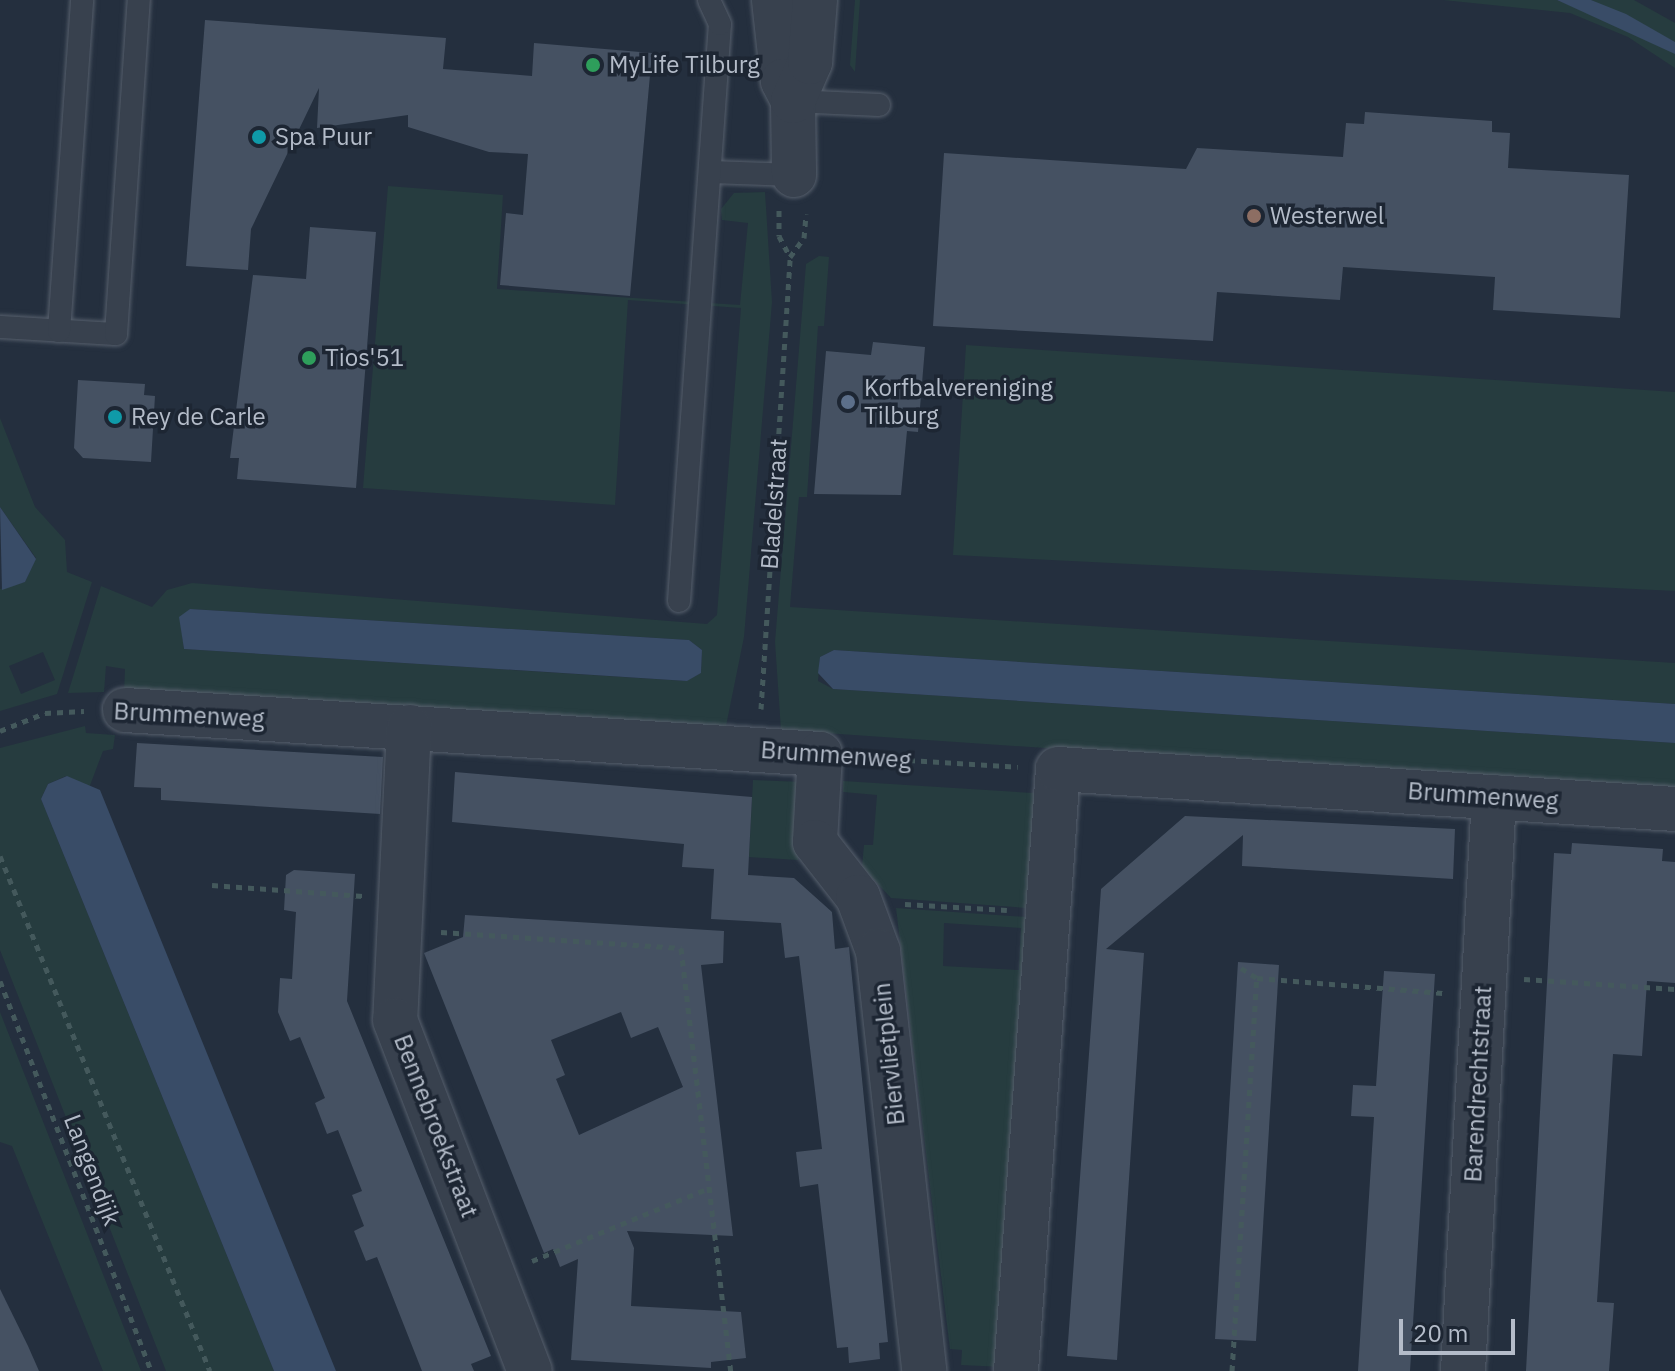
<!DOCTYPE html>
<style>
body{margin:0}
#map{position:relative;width:1675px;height:1371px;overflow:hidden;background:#242f3e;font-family:"IBM Plex Sans",sans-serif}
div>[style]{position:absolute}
.green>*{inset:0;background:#263c3f}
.water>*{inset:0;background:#394c67}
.building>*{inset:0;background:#455162}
.path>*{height:5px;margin-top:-2.5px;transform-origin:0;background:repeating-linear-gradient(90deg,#44595c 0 6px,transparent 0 12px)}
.roads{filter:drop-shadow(0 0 2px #565f6c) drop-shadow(0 0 2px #565f6c)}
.lane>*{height:22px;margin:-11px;padding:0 11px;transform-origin:11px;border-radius:11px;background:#38414e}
.street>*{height:44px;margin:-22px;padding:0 22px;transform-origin:22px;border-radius:22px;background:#38414e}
.dots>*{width:22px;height:22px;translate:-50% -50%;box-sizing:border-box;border:4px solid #1d2633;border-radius:50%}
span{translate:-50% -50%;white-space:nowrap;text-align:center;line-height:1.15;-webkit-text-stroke:7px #1d2633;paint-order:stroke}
.poi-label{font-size:24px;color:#b4bcc9}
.left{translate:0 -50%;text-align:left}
.street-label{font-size:24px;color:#b4bcc9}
.scale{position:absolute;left:1399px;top:1319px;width:116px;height:36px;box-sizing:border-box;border:4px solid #b4bcc9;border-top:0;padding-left:10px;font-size:24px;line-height:28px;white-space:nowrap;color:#b4bcc9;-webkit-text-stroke:6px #1d2633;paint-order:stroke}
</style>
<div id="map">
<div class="green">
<i style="clip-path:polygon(855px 0,860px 0,855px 72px,850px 65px)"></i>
<i style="clip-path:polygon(1443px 0,1557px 0,1657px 42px,1675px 54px,1675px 68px,1628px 37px,1570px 13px)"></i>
<i style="clip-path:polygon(1591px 0,1634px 0,1675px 23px,1675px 42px)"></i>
<i style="clip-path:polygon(evenodd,388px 186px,503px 195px,497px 289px,740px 305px,748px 223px,722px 220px,721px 209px,734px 193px,765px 192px,772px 302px,744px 637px,725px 731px,124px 693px,125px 669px,106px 666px,104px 692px,68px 693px,101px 586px,152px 607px,167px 590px,192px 583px,707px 624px,717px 615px,741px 308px,628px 300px,615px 505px,363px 488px,388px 186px,190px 609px,689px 640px,702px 650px,701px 673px,686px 681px,184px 649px,180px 619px,190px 609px)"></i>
<i style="clip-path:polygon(819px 256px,829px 257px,824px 326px,818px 326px,807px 497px,799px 497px,790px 607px,1675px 663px,1675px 704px,834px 650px,820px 657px,818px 681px,833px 689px,1675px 743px,1675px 791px,781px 730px,775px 642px,806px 264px)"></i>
<i style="clip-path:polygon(966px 345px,1675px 392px,1675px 591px,953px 555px)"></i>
<i style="clip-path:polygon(evenodd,0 418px,35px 507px,65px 540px,67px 572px,92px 582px,57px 694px,0 711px,0 589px,25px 582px,36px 558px,0 507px,0 418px,43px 652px,55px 680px,21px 694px,9px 666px,43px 652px)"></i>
<i style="clip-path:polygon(85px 726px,86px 733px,115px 735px,113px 749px,103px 751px,89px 788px,66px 776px,48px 784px,41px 799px,274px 1371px,166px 1371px,0 950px,0 748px)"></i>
<i style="clip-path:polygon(753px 780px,803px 782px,798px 860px,749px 857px)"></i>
<i style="clip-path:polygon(843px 781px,1049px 794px,1041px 909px,891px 898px,862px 867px,864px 845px,873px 845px,877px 795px,843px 792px)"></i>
<i style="clip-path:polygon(evenodd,896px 908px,1041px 918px,1003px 1367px,961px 1365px,962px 1350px,950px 1349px,896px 908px,944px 923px,1021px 928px,1019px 970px,943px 966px,944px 923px)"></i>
<i style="clip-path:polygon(0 1012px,141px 1371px,103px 1371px,12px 1146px,0 1142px)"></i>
</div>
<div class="water">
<i style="clip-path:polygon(1557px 0,1591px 0,1626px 14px,1675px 42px,1675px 54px)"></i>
<i style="clip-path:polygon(0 507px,36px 559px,25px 582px,2px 590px)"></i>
<i style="clip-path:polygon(190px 609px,689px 640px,702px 650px,701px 673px,687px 681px,184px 649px,179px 617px)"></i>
<i style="clip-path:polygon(834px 650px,1675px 704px,1675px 743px,833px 689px,818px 673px,820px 657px)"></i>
<i style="clip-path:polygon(67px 776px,100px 790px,336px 1371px,274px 1371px,41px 799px,48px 784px)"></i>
</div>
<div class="building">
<i style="clip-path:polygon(205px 20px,446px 38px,443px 69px,532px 76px,534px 43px,652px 53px,630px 296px,500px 285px,506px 213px,523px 215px,528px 154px,489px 152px,408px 127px,408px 115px,317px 128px,319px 88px,251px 229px,248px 270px,186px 266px)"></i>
<i style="clip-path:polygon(1365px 112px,1492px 121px,1492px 132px,1510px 133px,1508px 168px,1629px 175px,1620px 318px,1493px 310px,1495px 277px,1343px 267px,1340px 300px,1217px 292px,1213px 341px,933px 326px,944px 153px,1186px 169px,1197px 148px,1343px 157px,1346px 123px,1364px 124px)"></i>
<i style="clip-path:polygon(310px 227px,376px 232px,356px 488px,237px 479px,239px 458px,230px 458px,253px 275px,306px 279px)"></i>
<i style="clip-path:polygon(873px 342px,925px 347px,918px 432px,907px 431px,901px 495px,814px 494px,826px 351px,871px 355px)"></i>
<i style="clip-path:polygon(78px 380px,145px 384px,144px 395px,155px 396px,151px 462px,83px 458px,74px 448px)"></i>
<i style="clip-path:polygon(137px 743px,383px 757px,380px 814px,161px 800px,161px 788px,134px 787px)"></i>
<i style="clip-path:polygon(455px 772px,752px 797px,748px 875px,794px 878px,832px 912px,835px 949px,849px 947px,888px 1342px,879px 1343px,880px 1359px,849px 1363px,848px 1347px,837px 1348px,818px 1184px,800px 1187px,796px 1152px,822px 1149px,799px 956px,785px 958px,781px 923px,711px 919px,714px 869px,682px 867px,684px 844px,452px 822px)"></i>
<i style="clip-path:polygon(1185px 816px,1455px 829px,1453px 879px,1242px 866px,1243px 835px,1106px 949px,1144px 953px,1117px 1360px,1067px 1356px,1101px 889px)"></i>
<i style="clip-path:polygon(1572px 843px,1663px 849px,1662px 861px,1675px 862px,1675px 983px,1647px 981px,1642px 1056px,1613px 1054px,1597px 1302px,1614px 1303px,1609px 1371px,1526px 1371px,1554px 853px,1571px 854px)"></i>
<i style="clip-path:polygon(294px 870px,355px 874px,347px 1001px,491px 1356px,471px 1364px,474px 1371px,422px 1371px,377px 1257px,366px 1261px,354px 1231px,364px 1226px,352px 1195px,362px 1191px,338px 1130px,327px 1134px,315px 1103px,325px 1098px,300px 1037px,290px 1041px,278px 1012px,280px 978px,292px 979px,296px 912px,284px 910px,286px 875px)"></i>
<i style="clip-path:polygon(evenodd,465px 915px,724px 931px,723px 963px,701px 965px,733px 1236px,627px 1231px,634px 1248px,631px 1306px,741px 1312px,746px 1358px,711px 1362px,711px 1368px,571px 1360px,578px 1259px,560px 1267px,553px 1249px,544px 1253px,424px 953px,463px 937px,465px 915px,621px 1012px,631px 1038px,658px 1027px,683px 1087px,579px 1135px,556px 1079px,565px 1075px,551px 1040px,621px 1012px)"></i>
<i style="clip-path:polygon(1238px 962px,1279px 965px,1256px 1341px,1215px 1339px)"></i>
<i style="clip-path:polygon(1384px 971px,1435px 974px,1410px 1371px,1358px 1371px,1374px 1117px,1351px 1116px,1353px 1085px,1376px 1086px)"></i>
<i style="clip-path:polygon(0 1289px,28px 1346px,39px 1371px,0 1371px)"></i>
</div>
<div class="path">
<i style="left:779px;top:210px;width:26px;rotate:90deg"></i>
<i style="left:779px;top:236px;width:24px;rotate:62deg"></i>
<i style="left:790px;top:257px;width:24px;rotate:-54deg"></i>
<i style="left:804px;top:238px;width:24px;rotate:-85deg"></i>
<i style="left:761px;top:709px;width:453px;rotate:-86.3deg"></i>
<i style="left:0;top:731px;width:48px;rotate:-21.8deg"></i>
<i style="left:45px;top:713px;width:39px;rotate:-3deg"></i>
<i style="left:861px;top:757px;width:157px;rotate:3.6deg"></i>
<i style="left:0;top:856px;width:556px;rotate:67.82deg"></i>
<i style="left:212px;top:885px;width:151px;rotate:4.2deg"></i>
<i style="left:905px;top:904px;width:102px;rotate:3.4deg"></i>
<i style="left:441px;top:932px;width:241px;rotate:3.8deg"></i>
<i style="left:681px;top:948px;width:426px;rotate:83.3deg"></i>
<i style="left:1241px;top:968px;width:19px;rotate:32deg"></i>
<i style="left:1257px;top:978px;width:186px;rotate:4.6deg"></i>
<i style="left:1524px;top:979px;width:151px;rotate:3.8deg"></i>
<i style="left:0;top:981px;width:418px;rotate:68.8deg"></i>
<i style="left:532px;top:1261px;width:191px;rotate:-22.4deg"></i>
<i style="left:1232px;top:1371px;width:394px;rotate:-86.4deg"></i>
</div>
<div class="roads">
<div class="lane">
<i style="left:793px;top:101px;width:86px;rotate:2.7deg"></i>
<i style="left:711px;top:172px;width:83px;rotate:2.1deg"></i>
<i style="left:0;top:327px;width:116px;rotate:3.5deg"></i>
<i style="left:116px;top:334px;width:335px;rotate:-86.1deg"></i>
<i style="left:59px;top:331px;width:332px;rotate:-86deg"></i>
<i style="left:679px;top:601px;width:578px;rotate:-85.94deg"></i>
<i style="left:720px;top:24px;width:26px;rotate:-115deg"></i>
</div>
<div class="street">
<i style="left:774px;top:0;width:81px;rotate:83.7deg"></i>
<i style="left:783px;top:81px;width:22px;rotate:63deg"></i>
<i style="left:793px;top:101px;width:74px;rotate:89.2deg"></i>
<i style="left:793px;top:101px;width:43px;rotate:-66.4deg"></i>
<i style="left:810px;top:62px;width:62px;rotate:-85.4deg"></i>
<i style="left:125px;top:710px;width:696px;rotate:3.62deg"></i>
<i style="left:820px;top:754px;width:88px;rotate:93.3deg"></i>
<i style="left:815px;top:842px;width:70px;rotate:52deg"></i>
<i style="left:858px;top:897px;width:58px;rotate:69.7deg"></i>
<i style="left:878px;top:951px;width:423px;rotate:83.7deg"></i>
<i style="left:409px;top:727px;width:293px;rotate:92.7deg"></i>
<i style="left:395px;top:1020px;width:376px;rotate:69deg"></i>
<i style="left:1016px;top:1371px;width:603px;rotate:-86.01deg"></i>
<i style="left:1058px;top:769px;width:618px;rotate:3.71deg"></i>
<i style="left:1463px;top:1371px;width:575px;rotate:-86.91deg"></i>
</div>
</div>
<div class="dots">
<i style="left:593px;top:65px;background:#2e9e5b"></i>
<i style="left:259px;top:137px;background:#0f9aa8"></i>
<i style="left:1254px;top:216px;background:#8d6e63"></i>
<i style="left:309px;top:358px;background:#2e9e5b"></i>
<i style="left:848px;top:402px;background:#5c6f8a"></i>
<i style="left:115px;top:417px;background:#0f9aa8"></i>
</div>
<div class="poi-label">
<span class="left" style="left:609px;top:65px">MyLife Tilburg</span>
<span class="left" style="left:275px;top:137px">Spa Puur</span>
<span class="left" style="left:1270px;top:216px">Westerwel</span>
<span class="left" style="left:325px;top:358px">Tios'51</span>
<span class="left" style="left:864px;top:402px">Korfbalvereniging<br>Tilburg</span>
<span class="left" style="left:131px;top:417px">Rey de Carle</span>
</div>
<div class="street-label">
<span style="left:774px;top:504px;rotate:-86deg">Bladelstraat</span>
<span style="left:189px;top:715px;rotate:3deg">Brummenweg</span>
<span style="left:836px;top:755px;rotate:4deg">Brummenweg</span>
<span style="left:1483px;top:796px;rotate:4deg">Brummenweg</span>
<span style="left:889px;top:1054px;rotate:-96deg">Biervlietplein</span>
<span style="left:1478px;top:1084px;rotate:-87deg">Barendrechtstraat</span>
<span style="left:436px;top:1126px;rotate:69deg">Bennebroekstraat</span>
<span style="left:92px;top:1170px;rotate:69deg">Langendijk</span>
</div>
<div class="scale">20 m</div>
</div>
